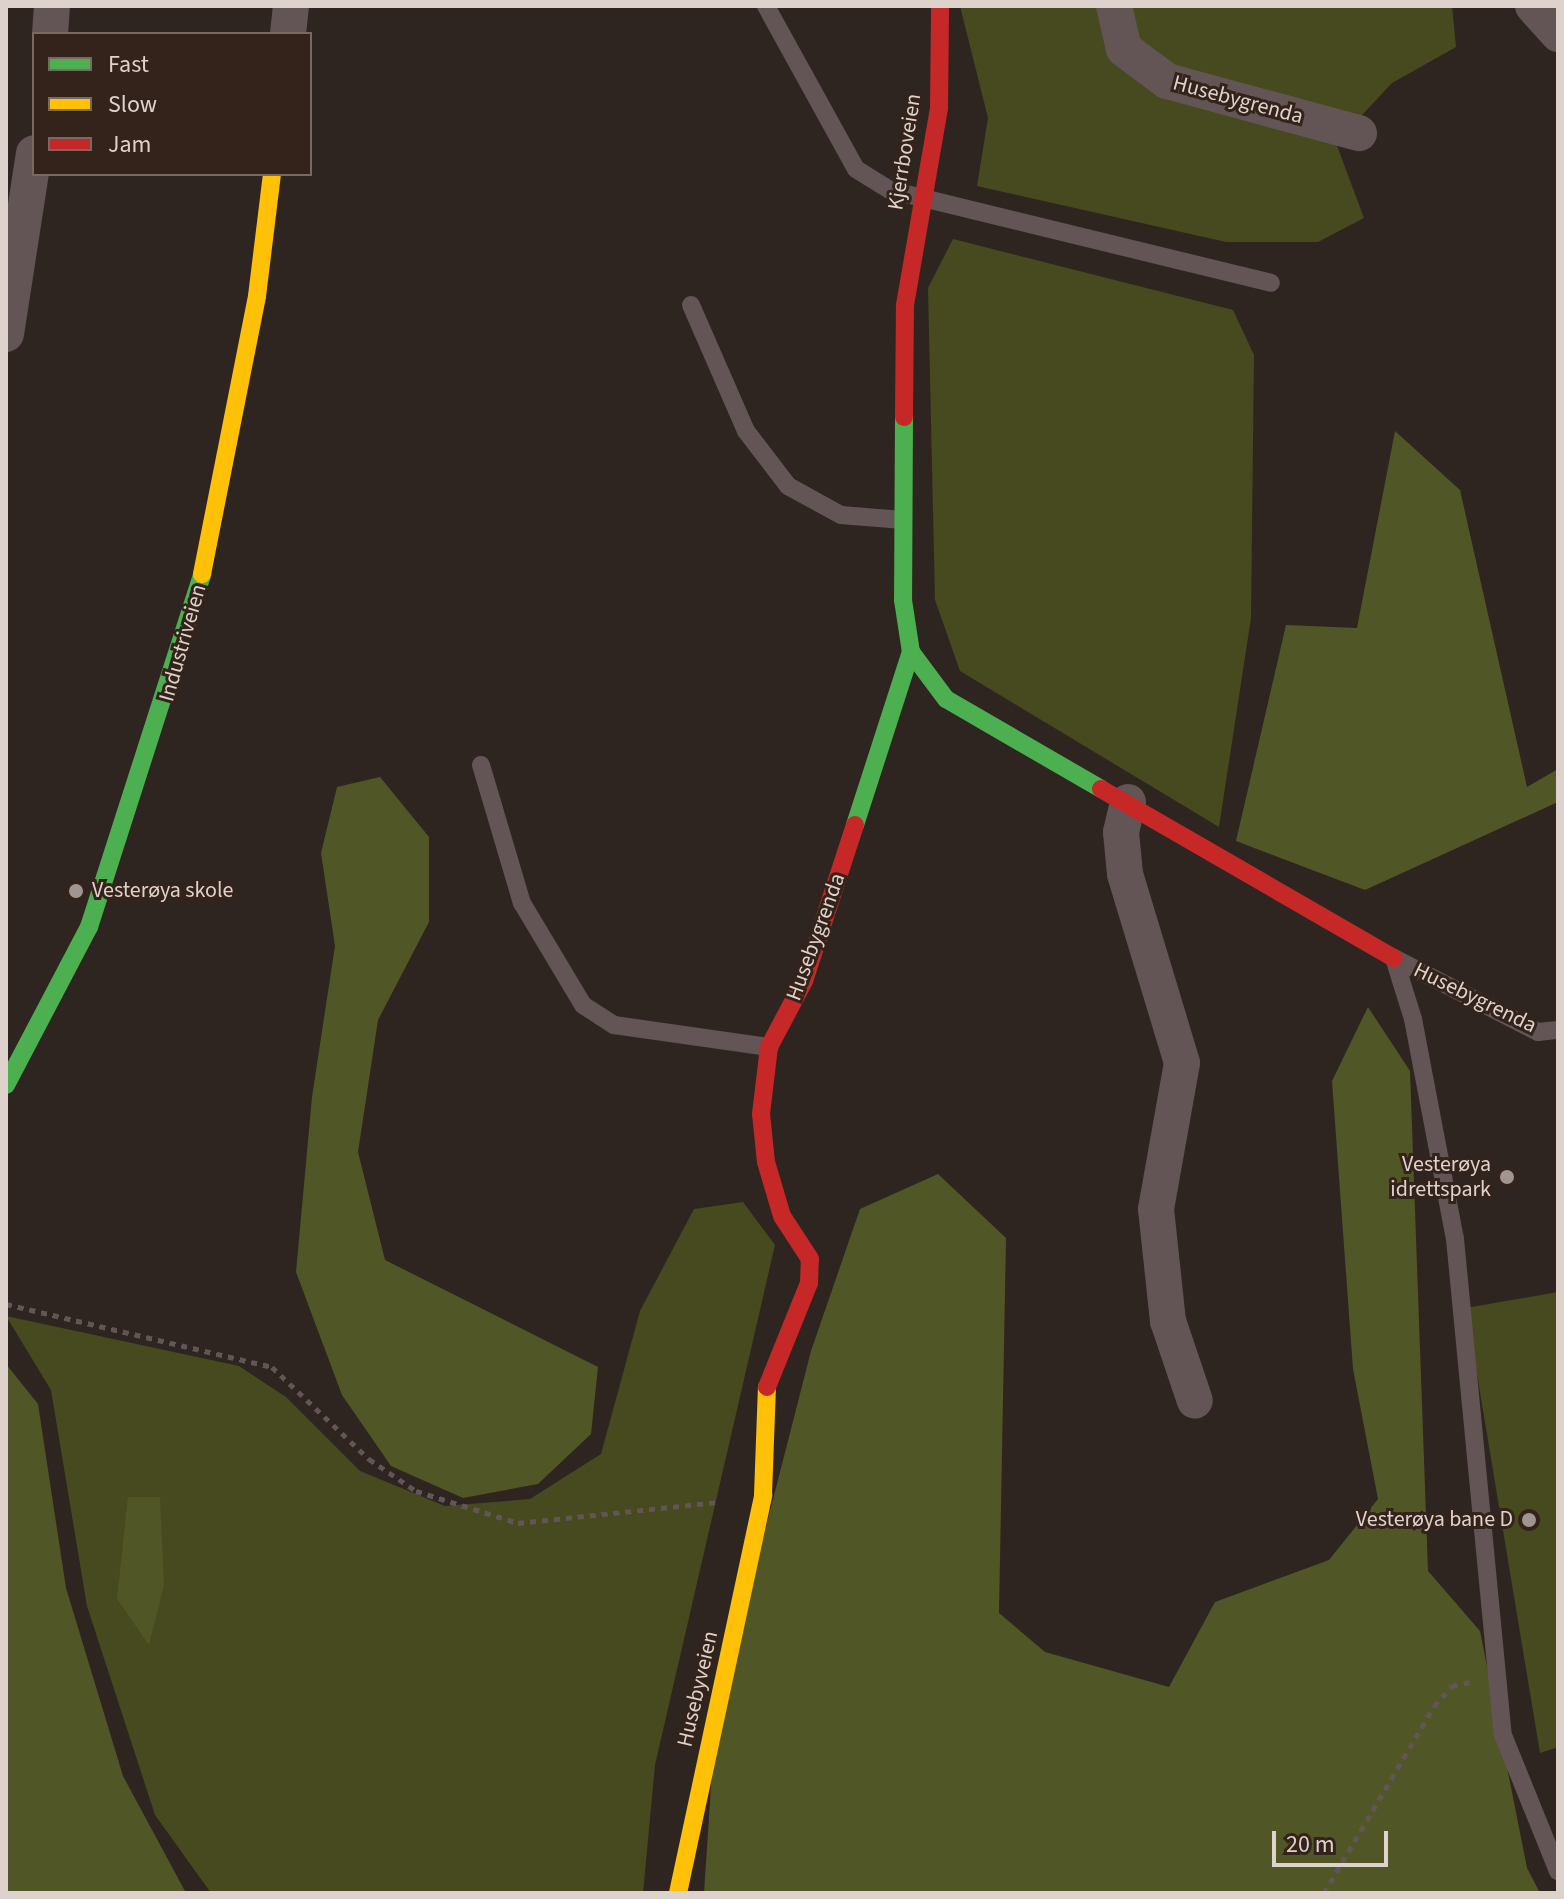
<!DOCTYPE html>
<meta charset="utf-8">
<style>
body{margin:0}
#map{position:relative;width:1564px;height:1899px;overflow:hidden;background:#2e2521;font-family:"Source Sans 3",sans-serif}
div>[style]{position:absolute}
.green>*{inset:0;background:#464a1e}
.forest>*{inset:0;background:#515626}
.path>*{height:5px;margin-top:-2.5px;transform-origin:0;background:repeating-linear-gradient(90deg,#615555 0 6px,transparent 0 12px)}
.lane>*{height:18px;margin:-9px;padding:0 9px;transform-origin:9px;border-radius:9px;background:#635455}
.street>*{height:36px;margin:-18px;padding:0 18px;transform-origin:18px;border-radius:18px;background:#635455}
.fast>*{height:18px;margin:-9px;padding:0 9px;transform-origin:9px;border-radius:9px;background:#4caf50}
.slow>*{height:18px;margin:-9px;padding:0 9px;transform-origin:9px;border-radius:9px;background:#ffc107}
.jam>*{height:18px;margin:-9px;padding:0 9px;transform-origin:9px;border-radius:9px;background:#c62828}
.dots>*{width:22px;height:22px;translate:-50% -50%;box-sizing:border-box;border:4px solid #34231b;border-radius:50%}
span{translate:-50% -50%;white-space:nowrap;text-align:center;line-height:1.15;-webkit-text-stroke:6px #34231b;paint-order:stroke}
.street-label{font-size:22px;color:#ded2cd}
.poi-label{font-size:22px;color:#ded2cd}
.left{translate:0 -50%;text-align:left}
.right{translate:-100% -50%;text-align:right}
.frame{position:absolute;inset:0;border:8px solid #ded2cd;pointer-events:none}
.legend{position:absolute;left:32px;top:32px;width:280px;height:144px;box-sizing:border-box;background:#34231b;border:2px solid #786962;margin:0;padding:10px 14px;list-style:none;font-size:24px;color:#ded2cd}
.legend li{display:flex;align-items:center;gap:16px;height:40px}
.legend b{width:40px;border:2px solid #786962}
.scale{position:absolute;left:1272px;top:1831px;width:116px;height:36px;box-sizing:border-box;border:4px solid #ded2cd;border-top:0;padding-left:10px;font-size:24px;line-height:28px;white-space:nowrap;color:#ded2cd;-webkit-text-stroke:6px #34231b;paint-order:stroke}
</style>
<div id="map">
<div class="green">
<i style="clip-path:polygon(960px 6px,1452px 6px,1456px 47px,1392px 83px,1336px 143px,1364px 218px,1318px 242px,1226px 242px,977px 186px,988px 118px)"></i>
<i style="clip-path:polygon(953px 239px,1233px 310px,1254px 355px,1251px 618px,1219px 827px,960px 671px,935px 600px,928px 288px)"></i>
<i style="clip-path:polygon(743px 1202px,775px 1245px,655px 1765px,643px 1893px,211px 1893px,155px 1815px,87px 1606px,51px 1390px,6px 1316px,239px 1366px,286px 1397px,360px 1471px,445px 1506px,530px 1499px,601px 1454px,640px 1311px,694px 1209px)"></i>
<i style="clip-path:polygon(1558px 1292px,1558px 1747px,1540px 1753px,1466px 1308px)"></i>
</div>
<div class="forest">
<i style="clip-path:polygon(1395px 431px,1460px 490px,1527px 787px,1558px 769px,1558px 802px,1365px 890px,1236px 841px,1286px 625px,1357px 628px)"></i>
<i style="clip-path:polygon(380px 777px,429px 837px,429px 922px,378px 1020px,358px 1152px,385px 1260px,598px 1367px,591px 1434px,538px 1484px,463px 1498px,391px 1466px,342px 1395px,296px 1272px,312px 1097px,335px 946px,321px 853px,337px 787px)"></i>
<i style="clip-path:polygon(1368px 1007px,1410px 1071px,1428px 1571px,1480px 1631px,1527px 1868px,1540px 1893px,704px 1893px,715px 1726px,811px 1351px,860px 1209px,938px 1174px,1006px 1238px,999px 1613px,1045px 1652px,1169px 1687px,1215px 1602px,1329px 1560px,1378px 1499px,1353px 1369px,1332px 1081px)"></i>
<i style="clip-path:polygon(6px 1364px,38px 1404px,66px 1588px,123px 1776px,186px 1893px,6px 1893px)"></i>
<i style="clip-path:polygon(128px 1497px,160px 1497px,164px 1585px,149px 1645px,117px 1599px)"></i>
</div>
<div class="path">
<i style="left:6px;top:1304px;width:273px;rotate:13.3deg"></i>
<i style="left:272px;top:1367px;width:134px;rotate:43.5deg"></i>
<i style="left:369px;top:1459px;width:57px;rotate:34.2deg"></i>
<i style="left:416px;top:1491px;width:107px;rotate:17.4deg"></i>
<i style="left:518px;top:1523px;width:202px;rotate:-6deg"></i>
<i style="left:1324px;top:1893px;width:217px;rotate:-59.5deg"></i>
<i style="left:1434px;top:1706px;width:27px;rotate:-48deg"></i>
<i style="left:1452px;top:1686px;width:18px;rotate:-13deg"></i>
</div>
<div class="lane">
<i style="left:766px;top:6px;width:186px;rotate:61.1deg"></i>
<i style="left:856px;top:169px;width:40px;rotate:32deg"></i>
<i style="left:890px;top:190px;width:392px;rotate:13.7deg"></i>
<i style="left:691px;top:305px;width:137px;rotate:66.4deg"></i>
<i style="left:746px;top:431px;width:69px;rotate:52.6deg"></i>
<i style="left:788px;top:486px;width:60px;rotate:28.7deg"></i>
<i style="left:841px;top:515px;width:62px;rotate:4.6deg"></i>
<i style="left:481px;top:765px;width:144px;rotate:73.5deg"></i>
<i style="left:522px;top:903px;width:119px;rotate:59.1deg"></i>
<i style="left:583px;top:1005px;width:37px;rotate:33deg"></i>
<i style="left:614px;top:1025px;width:157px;rotate:8.1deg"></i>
<i style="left:1394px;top:958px;width:64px;rotate:72.7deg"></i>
<i style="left:1413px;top:1019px;width:224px;rotate:79.2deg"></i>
<i style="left:1455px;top:1239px;width:498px;rotate:84.5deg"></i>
<i style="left:1503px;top:1735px;width:147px;rotate:68deg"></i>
<i style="left:1394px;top:958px;width:162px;rotate:27.2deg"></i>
<i style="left:1538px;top:1032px;width:20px;rotate:-6deg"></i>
</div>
<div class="street">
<i style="left:1114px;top:6px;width:44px;rotate:76.9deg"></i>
<i style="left:1124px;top:49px;width:54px;rotate:36.7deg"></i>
<i style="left:1167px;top:81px;width:199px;rotate:15.2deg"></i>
<i style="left:1533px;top:6px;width:38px;rotate:48deg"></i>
<i style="left:50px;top:34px;width:28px;rotate:-86deg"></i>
<i style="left:288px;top:34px;width:28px;rotate:-84deg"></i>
<i style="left:6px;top:334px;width:183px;rotate:-81.2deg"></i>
<i style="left:1128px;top:802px;width:31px;rotate:103deg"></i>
<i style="left:1121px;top:832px;width:42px;rotate:84.6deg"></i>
<i style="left:1125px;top:874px;width:197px;rotate:73.2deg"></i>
<i style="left:1182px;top:1063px;width:148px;rotate:100.1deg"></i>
<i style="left:1156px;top:1209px;width:113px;rotate:83.9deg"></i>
<i style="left:1168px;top:1321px;width:84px;rotate:71.4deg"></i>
</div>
<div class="fast">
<i style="left:904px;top:417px;width:183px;rotate:90.3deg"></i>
<i style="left:903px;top:600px;width:53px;rotate:81.3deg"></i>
<i style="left:911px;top:652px;width:59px;rotate:53.3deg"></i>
<i style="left:946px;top:699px;width:179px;rotate:30.1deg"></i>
<i style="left:855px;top:825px;width:182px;rotate:-72.1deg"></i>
<i style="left:6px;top:1085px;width:178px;rotate:-62.3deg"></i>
<i style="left:89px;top:927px;width:371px;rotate:-72.2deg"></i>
</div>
<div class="slow">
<i style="left:202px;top:574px;width:283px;rotate:-78.8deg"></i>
<i style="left:257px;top:296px;width:123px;rotate:-83deg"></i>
<i style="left:678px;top:1893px;width:407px;rotate:-77.9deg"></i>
<i style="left:763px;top:1495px;width:108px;rotate:-87.9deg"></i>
</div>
<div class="jam">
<i style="left:904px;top:417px;width:112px;rotate:-89.5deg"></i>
<i style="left:905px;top:305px;width:200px;rotate:-80.2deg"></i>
<i style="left:939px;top:108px;width:102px;rotate:-89.4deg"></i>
<i style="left:1101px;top:789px;width:338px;rotate:30deg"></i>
<i style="left:767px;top:1387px;width:112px;rotate:-68deg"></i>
<i style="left:809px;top:1283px;width:24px;rotate:-88deg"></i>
<i style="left:810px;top:1259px;width:51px;rotate:-123.1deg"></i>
<i style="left:782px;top:1216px;width:56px;rotate:-106.5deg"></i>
<i style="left:766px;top:1162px;width:48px;rotate:-95.9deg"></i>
<i style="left:761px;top:1114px;width:67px;rotate:-83.2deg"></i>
<i style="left:769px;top:1047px;width:75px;rotate:-62.1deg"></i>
<i style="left:804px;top:981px;width:164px;rotate:-71.9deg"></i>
</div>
<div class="dots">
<i style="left:76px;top:891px;background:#a09591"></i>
<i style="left:1507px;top:1177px;background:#a09591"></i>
<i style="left:1529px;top:1520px;background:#a09591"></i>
</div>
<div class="street-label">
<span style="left:1238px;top:100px;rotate:15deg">Husebygrenda</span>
<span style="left:905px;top:152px;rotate:-81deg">Kjerrboveien</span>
<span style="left:183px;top:643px;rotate:-74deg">Industriveien</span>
<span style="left:816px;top:937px;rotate:-70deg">Husebygrenda</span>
<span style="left:1475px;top:998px;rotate:26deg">Husebygrenda</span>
<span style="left:698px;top:1689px;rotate:-77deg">Husebyveien</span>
</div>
<div class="poi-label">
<span class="left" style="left:92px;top:891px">Vesterøya skole</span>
<span class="right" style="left:1491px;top:1177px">Vesterøya<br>idrettspark</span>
<span class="right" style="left:1513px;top:1520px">Vesterøya bane D</span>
</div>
<div class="frame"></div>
<ul class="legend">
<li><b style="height:10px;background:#4caf50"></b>Fast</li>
<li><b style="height:10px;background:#ffc107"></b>Slow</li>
<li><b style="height:10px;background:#c62828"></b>Jam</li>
</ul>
<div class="scale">20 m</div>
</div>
